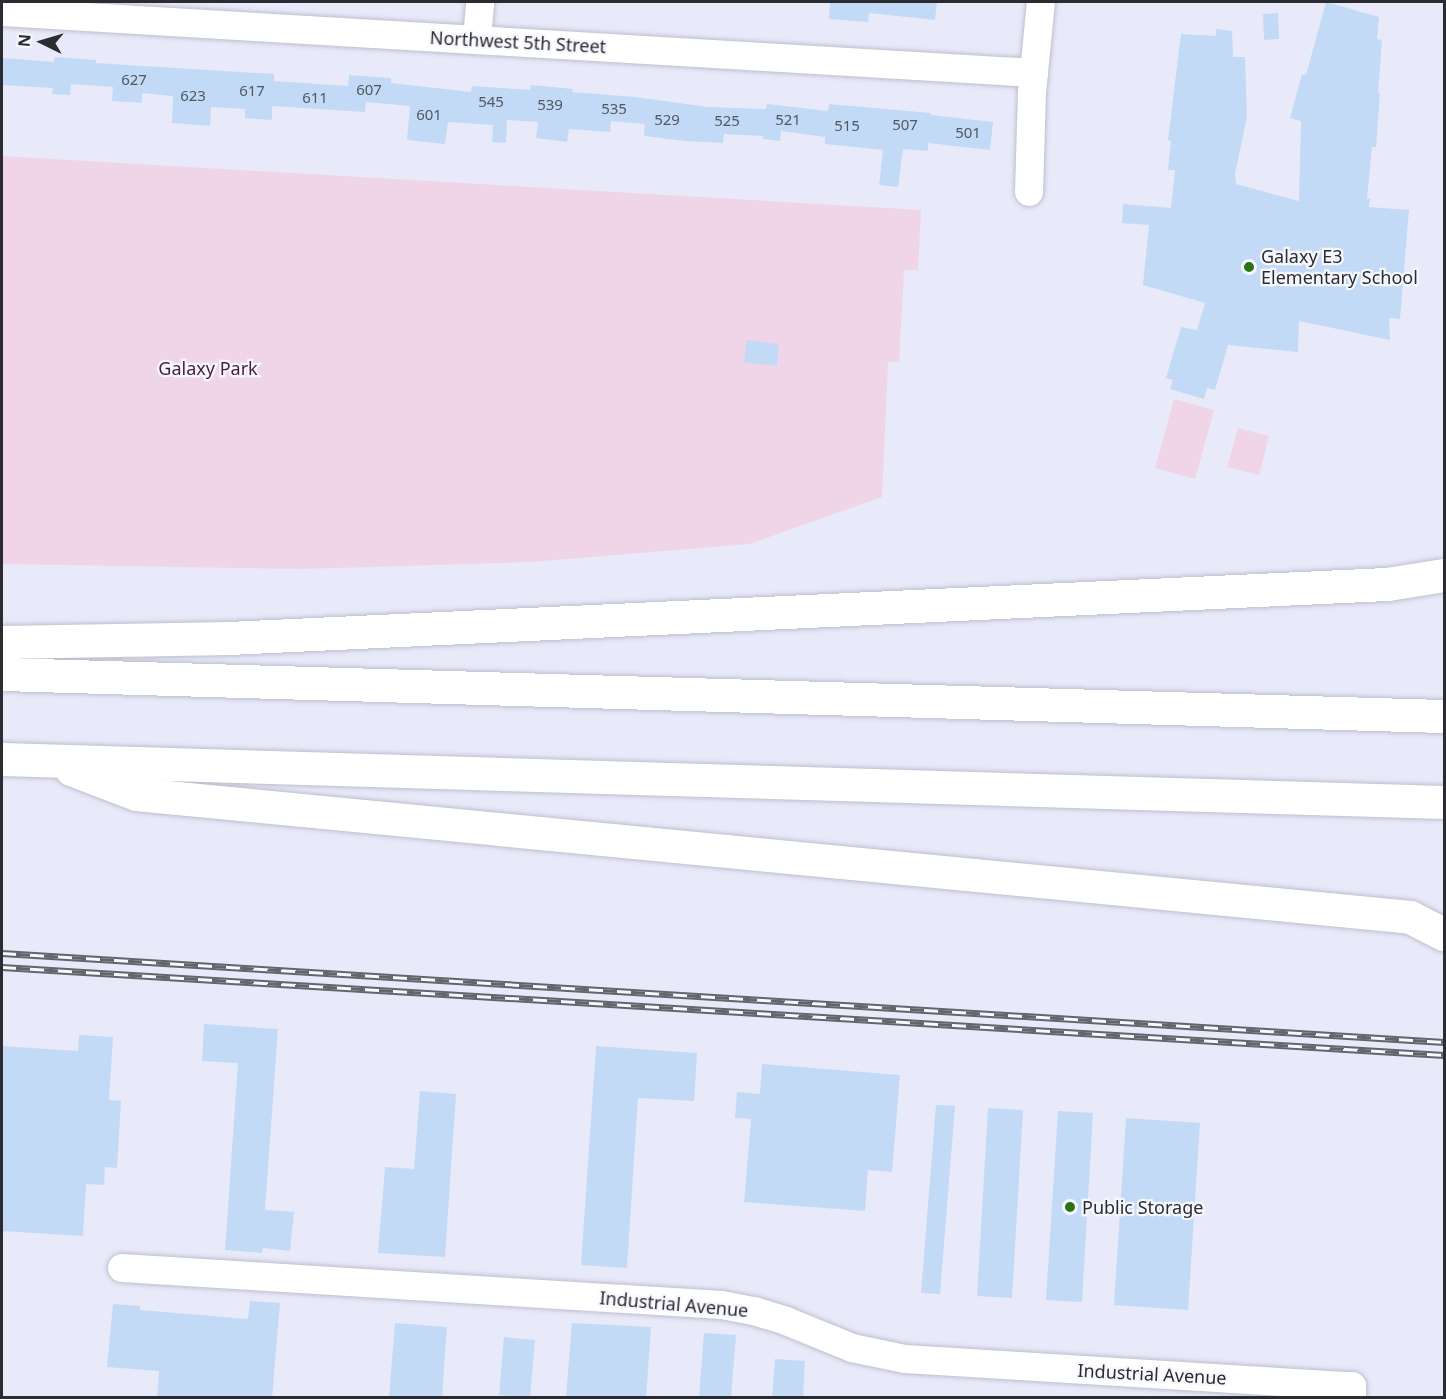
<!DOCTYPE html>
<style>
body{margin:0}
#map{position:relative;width:1446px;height:1399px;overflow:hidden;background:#e8eaf9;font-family:"Noto Sans",sans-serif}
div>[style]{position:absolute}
.green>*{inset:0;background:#f0d4e8}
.building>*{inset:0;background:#c2daf5}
.roads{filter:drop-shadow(0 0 2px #bdbfcd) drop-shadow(0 0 2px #bdbfcd)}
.minor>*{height:28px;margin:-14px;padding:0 14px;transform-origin:14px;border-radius:14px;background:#fff}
.highway>*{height:33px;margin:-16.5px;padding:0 16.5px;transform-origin:16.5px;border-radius:16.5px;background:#fff}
.rail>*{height:7px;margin-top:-3.5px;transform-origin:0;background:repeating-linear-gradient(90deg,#f7f8fe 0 14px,#63646c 0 28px);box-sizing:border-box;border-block:2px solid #63646c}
.dots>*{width:16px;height:16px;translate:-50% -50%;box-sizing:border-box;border:3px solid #f7f8fe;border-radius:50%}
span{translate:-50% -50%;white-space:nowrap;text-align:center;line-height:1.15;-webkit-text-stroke:4.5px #f7f8fe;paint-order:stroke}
.number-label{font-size:15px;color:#515862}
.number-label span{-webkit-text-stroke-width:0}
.street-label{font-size:18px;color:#2b2c31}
.poi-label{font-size:18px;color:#2b2c31}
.left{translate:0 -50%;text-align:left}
.park-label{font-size:18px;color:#451e3e}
.frame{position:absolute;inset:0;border:3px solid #2b2c31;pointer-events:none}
.north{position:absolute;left:12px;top:12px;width:60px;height:60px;-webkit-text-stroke:4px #f7f8fe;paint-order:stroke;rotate:275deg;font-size:16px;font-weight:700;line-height:24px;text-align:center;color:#2b2c31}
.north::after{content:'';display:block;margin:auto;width:21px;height:27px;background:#2b2c31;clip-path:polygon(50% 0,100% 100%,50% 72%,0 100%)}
</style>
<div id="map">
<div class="green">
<i style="clip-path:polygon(2px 156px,921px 210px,918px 270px,904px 270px,899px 362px,888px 362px,882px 497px,749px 544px,531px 562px,302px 569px,2px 564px)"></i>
<i style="clip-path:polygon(1174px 399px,1214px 410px,1195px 479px,1155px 468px)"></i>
<i style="clip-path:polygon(1238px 428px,1269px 436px,1259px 475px,1227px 467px)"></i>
</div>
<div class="building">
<i style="clip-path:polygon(830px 2px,937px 2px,935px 20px,869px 13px,868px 22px,829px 19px)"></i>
<i style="clip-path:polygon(1326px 2px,1379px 17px,1377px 39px,1382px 40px,1378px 93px,1380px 93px,1376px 147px,1372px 147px,1367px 199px,1370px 199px,1369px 207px,1409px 210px,1400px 319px,1389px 318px,1390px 340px,1299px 321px,1298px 352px,1228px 345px,1215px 390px,1207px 388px,1204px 399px,1170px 389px,1173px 380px,1166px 378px,1181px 327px,1197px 330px,1205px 303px,1143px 285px,1149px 225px,1122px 223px,1123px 204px,1171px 208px,1175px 170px,1168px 170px,1171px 141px,1168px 140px,1181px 34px,1216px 36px,1216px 29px,1232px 31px,1233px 57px,1245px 57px,1247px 117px,1235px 174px,1236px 184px,1299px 201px,1301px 121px,1290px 118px,1302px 74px,1306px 75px)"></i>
<i style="clip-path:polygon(1278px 13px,1279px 39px,1264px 40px,1263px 14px)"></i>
<i style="clip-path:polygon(55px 57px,96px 60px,96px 63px,274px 74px,274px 81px,348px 86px,349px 75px,391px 78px,391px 83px,471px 92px,472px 86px,530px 90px,531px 85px,573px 89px,572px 92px,635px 97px,708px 107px,766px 109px,767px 104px,828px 111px,829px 104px,931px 113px,930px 115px,993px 122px,990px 150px,928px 143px,928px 151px,903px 149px,898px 187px,879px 185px,883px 150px,825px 144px,825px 137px,781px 131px,780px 141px,763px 139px,763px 136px,724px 134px,723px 143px,685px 141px,644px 136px,645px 124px,611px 121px,610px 132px,569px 129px,567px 142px,536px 138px,538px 122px,507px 120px,506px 143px,492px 142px,493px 125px,448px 122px,445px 144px,407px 140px,410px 106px,366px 102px,365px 112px,272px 106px,272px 120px,245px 118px,245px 109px,211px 107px,210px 126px,172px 123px,173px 96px,142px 93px,142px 103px,112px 101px,113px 87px,71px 84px,70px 95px,52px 94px,53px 88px,2px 85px,2px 58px,54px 62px)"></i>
<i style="clip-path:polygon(747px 340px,779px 344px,777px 366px,744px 362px)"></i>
<i style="clip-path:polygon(204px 1024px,278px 1029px,265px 1210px,294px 1212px,290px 1251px,263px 1248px,262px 1253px,225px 1250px,238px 1063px,202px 1061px)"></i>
<i style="clip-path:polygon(79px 1035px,113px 1037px,109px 1100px,121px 1101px,117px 1168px,105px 1167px,104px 1185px,86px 1184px,83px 1236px,2px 1231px,2px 1046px,78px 1051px)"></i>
<i style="clip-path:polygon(596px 1046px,697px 1053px,694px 1101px,638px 1098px,627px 1268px,581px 1265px)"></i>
<i style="clip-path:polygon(762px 1064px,900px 1075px,892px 1172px,868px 1170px,865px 1211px,744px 1202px,751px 1119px,735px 1118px,737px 1092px,760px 1094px)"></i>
<i style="clip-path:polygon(420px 1091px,456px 1094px,445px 1257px,378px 1253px,385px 1167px,414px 1169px)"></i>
<i style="clip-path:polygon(936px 1105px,955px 1106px,940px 1294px,921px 1293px)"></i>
<i style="clip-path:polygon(988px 1108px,1023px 1110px,1012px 1298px,977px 1296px)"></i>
<i style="clip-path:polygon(1058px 1111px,1093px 1113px,1082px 1302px,1046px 1300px)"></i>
<i style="clip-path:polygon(1126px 1118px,1200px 1123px,1188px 1310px,1114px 1305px)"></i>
<i style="clip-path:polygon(250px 1301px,280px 1303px,272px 1398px,157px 1398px,159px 1371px,107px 1367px,113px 1304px,140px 1306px,140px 1310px,248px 1319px)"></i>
<i style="clip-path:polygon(395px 1323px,447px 1327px,442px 1398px,389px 1398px)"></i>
<i style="clip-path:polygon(572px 1323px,651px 1327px,646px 1398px,566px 1398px)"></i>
<i style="clip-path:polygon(704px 1333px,736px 1335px,731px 1398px,699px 1398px)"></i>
<i style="clip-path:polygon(504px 1337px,535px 1340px,530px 1398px,499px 1395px)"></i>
<i style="clip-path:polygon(775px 1359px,805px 1361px,803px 1398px,772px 1398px)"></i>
</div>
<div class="roads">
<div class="minor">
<i style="left:2px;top:12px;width:1034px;rotate:3.38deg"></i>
<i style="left:477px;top:39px;width:37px;rotate:-85deg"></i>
<i style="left:1029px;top:192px;width:99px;rotate:-88.3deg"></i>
<i style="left:1032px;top:93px;width:91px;rotate:-84.4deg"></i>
<i style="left:122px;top:1268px;width:601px;rotate:3.53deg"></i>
<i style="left:722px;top:1305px;width:33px;rotate:11deg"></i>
<i style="left:754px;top:1311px;width:34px;rotate:17deg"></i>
<i style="left:786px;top:1321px;width:71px;rotate:22.2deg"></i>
<i style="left:852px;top:1348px;width:54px;rotate:11.7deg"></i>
<i style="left:905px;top:1359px;width:448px;rotate:3.5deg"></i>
<i style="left:1352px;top:1386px;width:12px;rotate:90deg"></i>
</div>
<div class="highway">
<i style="left:2px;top:642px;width:226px;rotate:-1deg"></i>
<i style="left:228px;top:638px;width:1160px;rotate:-2.67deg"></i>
<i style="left:1387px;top:584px;width:58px;rotate:-9deg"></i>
<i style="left:2px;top:674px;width:1443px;rotate:1.67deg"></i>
<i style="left:2px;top:759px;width:1443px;rotate:1.71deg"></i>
<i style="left:71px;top:769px;width:70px;rotate:21deg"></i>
<i style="left:136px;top:794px;width:1280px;rotate:5.51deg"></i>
<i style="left:1410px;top:917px;width:38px;rotate:27deg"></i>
</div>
</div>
<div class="rail">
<i style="left:2px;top:953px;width:1445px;rotate:3.53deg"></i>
<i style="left:2px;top:967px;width:1445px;rotate:3.49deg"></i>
</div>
<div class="dots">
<i style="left:1249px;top:267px;background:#2a7418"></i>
<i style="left:1070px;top:1207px;background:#2a7418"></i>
</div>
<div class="number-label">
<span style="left:134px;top:80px">627</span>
<span style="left:369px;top:90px">607</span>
<span style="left:252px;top:91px">617</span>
<span style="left:193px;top:96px">623</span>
<span style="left:315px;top:98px">611</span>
<span style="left:491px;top:102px">545</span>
<span style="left:550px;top:105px">539</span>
<span style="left:614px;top:109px">535</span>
<span style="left:429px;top:115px">601</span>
<span style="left:667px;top:120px">529</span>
<span style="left:788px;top:120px">521</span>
<span style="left:727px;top:121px">525</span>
<span style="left:905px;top:125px">507</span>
<span style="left:847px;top:126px">515</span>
<span style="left:968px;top:133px">501</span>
</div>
<div class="street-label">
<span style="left:518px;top:42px;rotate:3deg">Northwest 5th Street</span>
<span style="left:674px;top:1304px;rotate:5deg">Industrial Avenue</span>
<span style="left:1152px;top:1374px;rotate:3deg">Industrial Avenue</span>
</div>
<div class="poi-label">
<span class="left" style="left:1261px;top:267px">Galaxy E3<br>Elementary School</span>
<span class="left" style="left:1082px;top:1207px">Public Storage</span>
</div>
<div class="park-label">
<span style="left:208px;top:368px">Galaxy Park</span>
</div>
<div class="frame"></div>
<div class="north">N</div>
</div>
